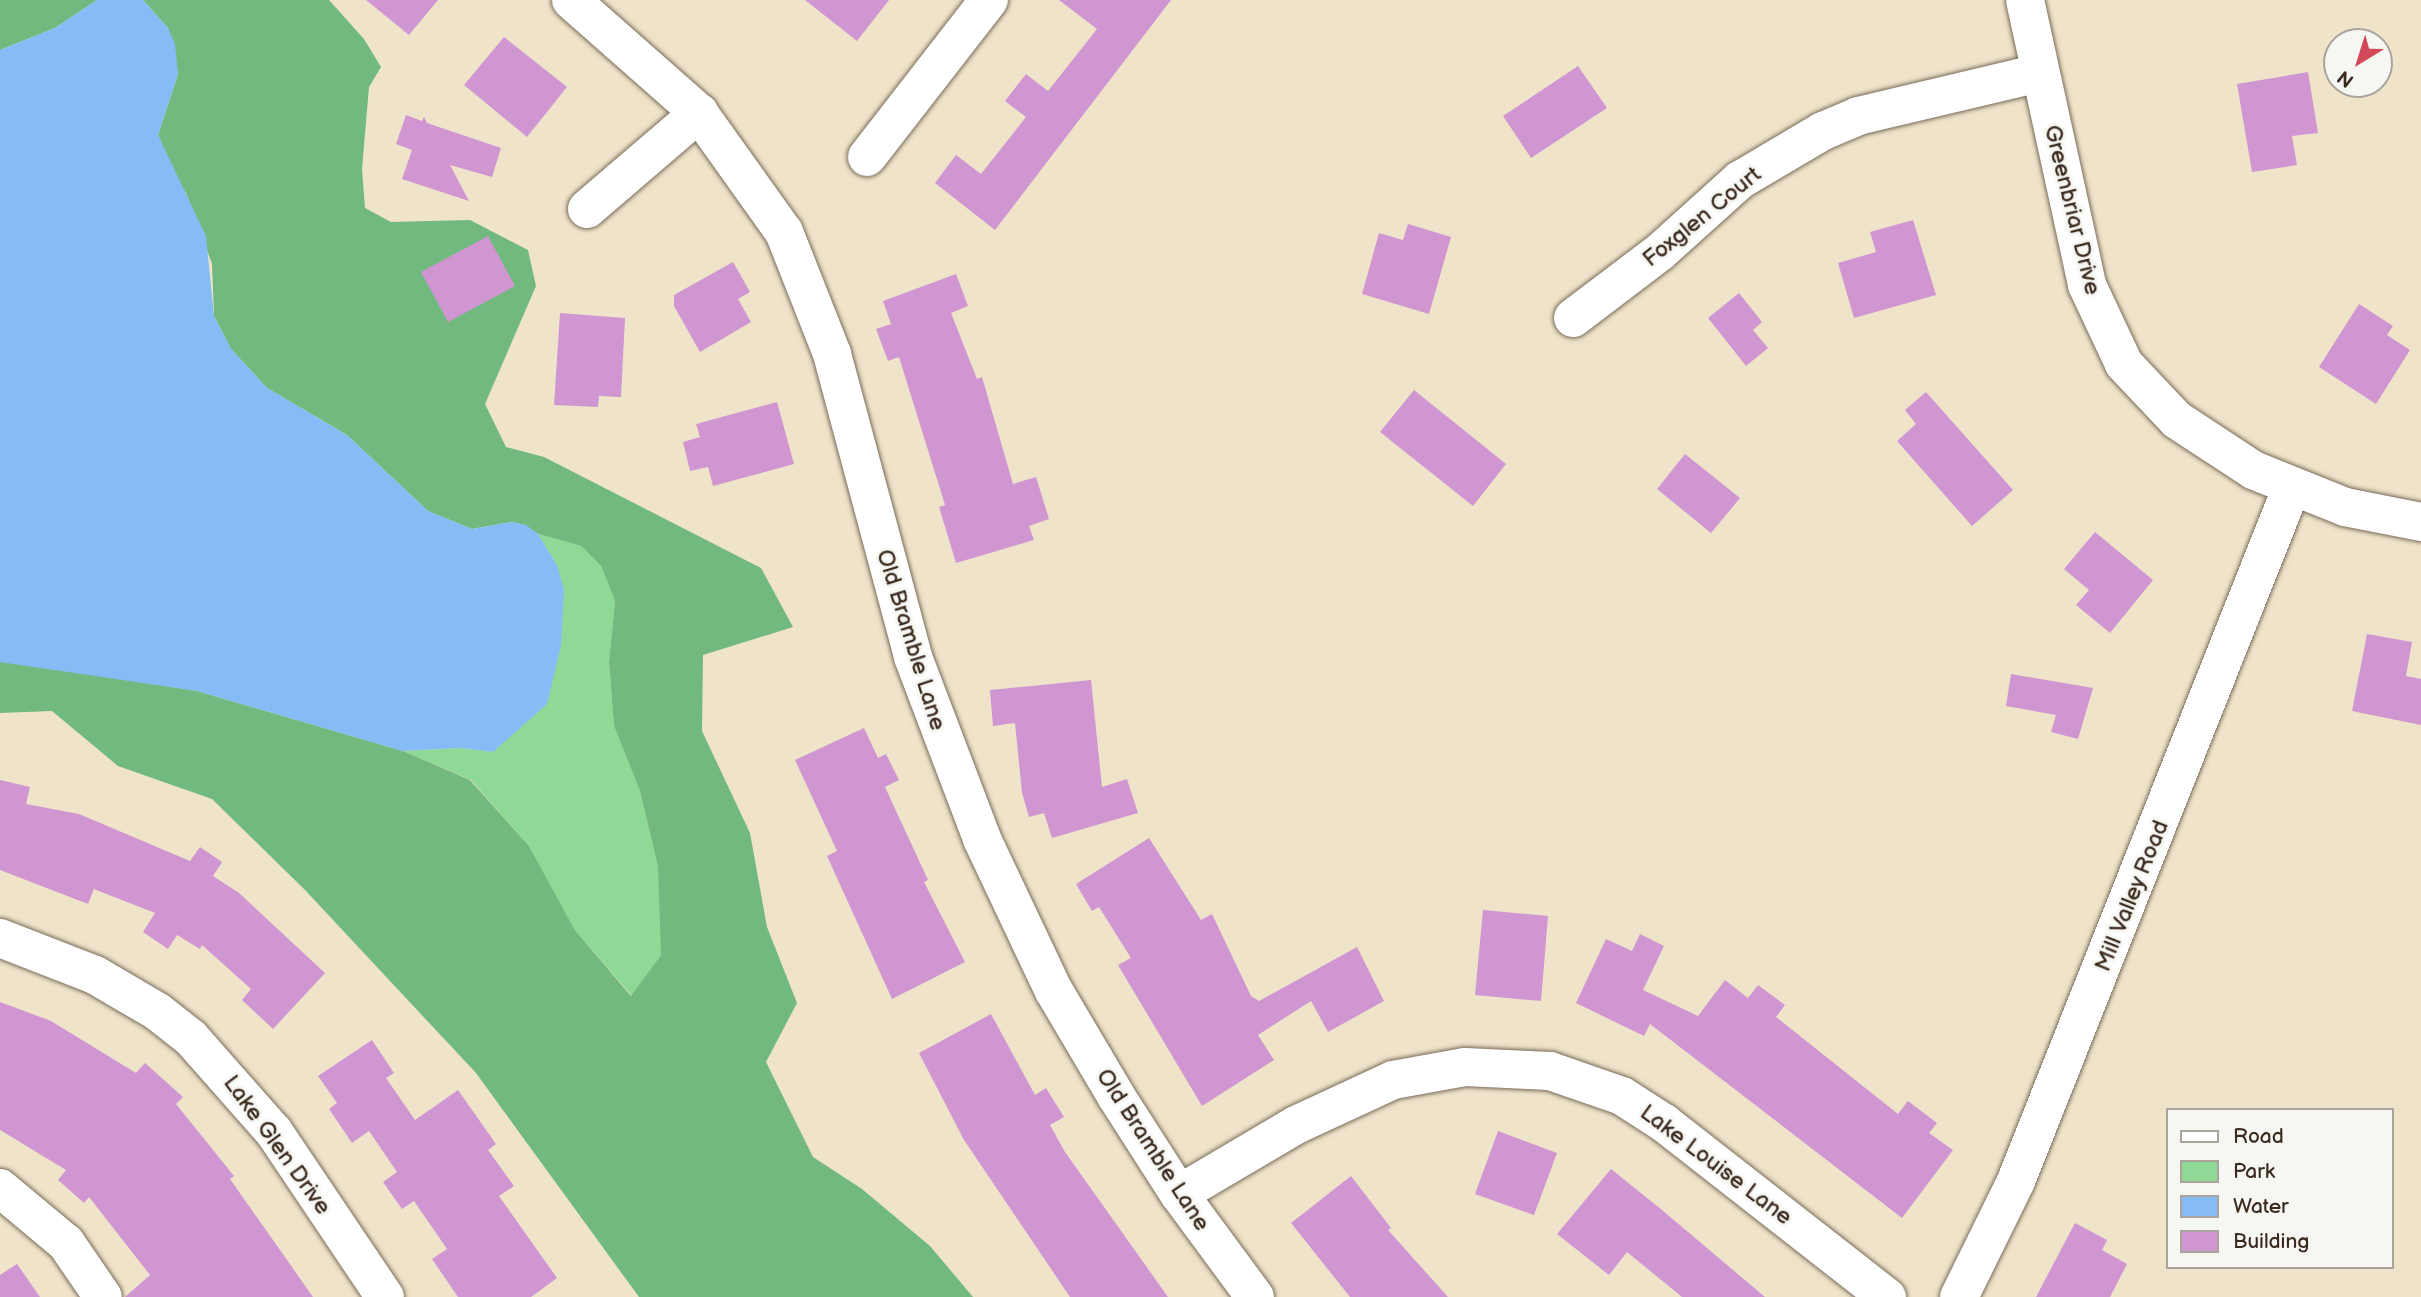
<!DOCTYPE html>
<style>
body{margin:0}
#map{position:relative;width:2421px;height:1297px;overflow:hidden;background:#efe4ca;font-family:"Balsamiq Sans",sans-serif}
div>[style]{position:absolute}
.green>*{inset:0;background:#8ed996}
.forest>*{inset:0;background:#72b97f}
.water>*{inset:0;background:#86bcf5}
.building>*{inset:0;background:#cf96d1}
.roads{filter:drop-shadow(0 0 2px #7a6b5a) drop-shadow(0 0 2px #7a6b5a)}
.minor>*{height:38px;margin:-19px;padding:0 19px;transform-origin:19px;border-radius:19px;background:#fff}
span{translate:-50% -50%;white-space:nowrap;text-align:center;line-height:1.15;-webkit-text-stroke:6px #f6f6f2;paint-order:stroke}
.street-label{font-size:23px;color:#3b2a1e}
.legend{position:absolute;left:2166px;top:1108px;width:228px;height:161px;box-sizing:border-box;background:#f6f6f2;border:2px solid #aba49d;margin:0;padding:9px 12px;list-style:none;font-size:21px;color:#3b2a1e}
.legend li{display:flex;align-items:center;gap:14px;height:35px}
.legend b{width:35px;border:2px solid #aba49d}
.north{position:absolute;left:2323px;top:28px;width:70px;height:70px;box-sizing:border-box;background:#f6f6f2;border:2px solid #aba49d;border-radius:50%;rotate:218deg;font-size:19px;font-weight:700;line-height:28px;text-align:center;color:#3b2a1e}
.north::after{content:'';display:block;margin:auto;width:24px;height:32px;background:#d1495b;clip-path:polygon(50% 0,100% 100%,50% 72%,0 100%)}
</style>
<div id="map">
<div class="green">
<i style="clip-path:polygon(538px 534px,581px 546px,601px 566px,615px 601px,609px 662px,614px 726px,640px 791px,658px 867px,663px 915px,661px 955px,632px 996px,575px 930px,529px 846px,471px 780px,403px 751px,460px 748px,493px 752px,557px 565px)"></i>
</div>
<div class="forest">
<i style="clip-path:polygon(0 0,97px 0,55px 28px,0 50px)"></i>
<i style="clip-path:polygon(143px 0,329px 0,364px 39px,381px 67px,369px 87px,362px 169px,365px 208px,391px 222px,470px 220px,528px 250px,536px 286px,485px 404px,506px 447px,544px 457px,761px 568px,793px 627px,703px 655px,702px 731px,750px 833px,767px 927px,797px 1003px,766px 1062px,813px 1157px,862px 1189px,930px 1246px,973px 1297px,639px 1297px,476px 1073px,305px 890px,212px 799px,118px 766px,52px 711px,0 713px,0 662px,14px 661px,197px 691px,403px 751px,470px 780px,529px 846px,575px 930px,631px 996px,661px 955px,658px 867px,640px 791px,614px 726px,609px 662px,615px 601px,601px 566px,581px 546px,538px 534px,525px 525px,512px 522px,472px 529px,428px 511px,347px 435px,267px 388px,231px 349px,214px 316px,212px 264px,186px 193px,176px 181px,158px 135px,178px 74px,168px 28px)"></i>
</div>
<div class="water">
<i style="clip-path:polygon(97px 0,143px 0,168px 28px,175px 44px,178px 74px,158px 135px,206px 236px,214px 316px,231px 349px,267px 388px,347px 435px,428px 511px,472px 529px,512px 522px,526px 525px,538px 534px,557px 565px,564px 590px,561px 645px,547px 704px,493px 752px,460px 748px,403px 751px,197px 691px,0 662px,0 50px,55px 28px)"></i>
</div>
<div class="building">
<i style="clip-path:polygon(366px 0,438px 0,409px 35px)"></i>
<i style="clip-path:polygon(805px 0,889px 0,857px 41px)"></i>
<i style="clip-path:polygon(1059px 0,1171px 0,995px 230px,935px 183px,956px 155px,981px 174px,1026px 117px,1005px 101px,1026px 74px,1048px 91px,1097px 29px)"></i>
<i style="clip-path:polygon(504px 37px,567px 87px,527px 137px,464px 85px)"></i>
<i style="clip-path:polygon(1578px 66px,1607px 108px,1531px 158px,1503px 116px)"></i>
<i style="clip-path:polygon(2308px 72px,2318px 133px,2292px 136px,2297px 165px,2252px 172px,2237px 84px)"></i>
<i style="clip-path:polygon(406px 115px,422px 121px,424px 117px,427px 123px,501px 148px,492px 177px,450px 165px,469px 201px,402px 179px,412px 150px,396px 144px)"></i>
<i style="clip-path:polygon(1913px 220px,1936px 295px,1854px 318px,1838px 263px,1876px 252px,1870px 232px)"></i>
<i style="clip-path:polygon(1408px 224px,1451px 237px,1429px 314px,1362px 294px,1379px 233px,1403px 240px)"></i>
<i style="clip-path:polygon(488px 236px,515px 286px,448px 322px,421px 272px)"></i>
<i style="clip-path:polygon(733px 262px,750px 292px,738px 299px,751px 322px,700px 352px,674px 306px,674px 295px)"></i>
<i style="clip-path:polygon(956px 274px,968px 306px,951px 313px,977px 379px,982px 377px,1013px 484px,1036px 477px,1049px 519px,1029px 526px,1034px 540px,956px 563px,939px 507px,945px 505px,899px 357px,888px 361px,876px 329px,891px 324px,883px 301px)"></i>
<i style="clip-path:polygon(1739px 293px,1762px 322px,1753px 330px,1768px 348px,1746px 366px,1708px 318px)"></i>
<i style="clip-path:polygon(2359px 304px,2393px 326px,2387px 335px,2410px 350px,2376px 404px,2319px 367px)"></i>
<i style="clip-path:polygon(560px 313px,625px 318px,621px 397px,599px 396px,598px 407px,554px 405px)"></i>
<i style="clip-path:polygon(1414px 390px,1506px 464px,1473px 506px,1380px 432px)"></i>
<i style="clip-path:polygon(1926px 392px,2013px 490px,1972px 526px,1897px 441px,1916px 424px,1905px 410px)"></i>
<i style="clip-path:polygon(777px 402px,794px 464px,713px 486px,708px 467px,690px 471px,683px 442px,700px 437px,696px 424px)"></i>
<i style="clip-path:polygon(1685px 454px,1740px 498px,1711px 533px,1657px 489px)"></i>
<i style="clip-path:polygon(2095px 532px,2153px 580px,2110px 633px,2076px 605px,2089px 590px,2064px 569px)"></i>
<i style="clip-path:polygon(2367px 634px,2412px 642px,2406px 676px,2421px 679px,2421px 725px,2352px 711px)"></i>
<i style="clip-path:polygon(2011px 674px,2093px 688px,2078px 739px,2051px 732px,2056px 715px,2006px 706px)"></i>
<i style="clip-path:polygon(1091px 680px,1102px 787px,1127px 779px,1138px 813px,1052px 838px,1044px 813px,1029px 817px,1022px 793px,1015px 723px,993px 726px,990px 690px)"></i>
<i style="clip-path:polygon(864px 728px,878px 758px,886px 754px,899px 780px,885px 787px,928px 880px,924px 882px,965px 962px,892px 999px,827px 856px,837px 851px,795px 760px)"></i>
<i style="clip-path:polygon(0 780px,30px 787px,26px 804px,79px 814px,190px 861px,200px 847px,222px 862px,213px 876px,239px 893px,325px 973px,273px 1029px,242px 1000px,251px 989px,202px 945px,200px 949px,177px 935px,168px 949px,143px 932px,155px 913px,94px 889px,88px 904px,0 870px)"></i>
<i style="clip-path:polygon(1149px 838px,1201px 920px,1212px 914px,1251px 996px,1259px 1001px,1357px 947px,1384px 1001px,1328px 1032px,1311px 1001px,1258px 1035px,1274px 1060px,1202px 1106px,1118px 965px,1131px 958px,1099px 907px,1092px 911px,1076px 884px)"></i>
<i style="clip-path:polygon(1483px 910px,1548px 916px,1541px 1001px,1475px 995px)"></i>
<i style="clip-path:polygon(1640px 934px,1664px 946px,1643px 990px,1698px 1016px,1725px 980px,1748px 998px,1758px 985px,1785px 1005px,1776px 1017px,1898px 1114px,1908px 1101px,1937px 1123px,1929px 1133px,1953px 1150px,1902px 1218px,1650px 1024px,1644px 1036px,1576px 1003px,1606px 939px,1632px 951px)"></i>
<i style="clip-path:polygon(0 1002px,51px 1021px,136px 1073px,145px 1063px,183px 1097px,176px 1104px,234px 1176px,230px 1179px,313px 1297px,125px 1297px,150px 1275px,89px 1197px,84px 1203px,58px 1180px,66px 1170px,0 1130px)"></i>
<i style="clip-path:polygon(991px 1014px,1035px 1095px,1046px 1088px,1064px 1117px,1050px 1125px,1065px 1152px,1168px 1297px,1070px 1297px,964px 1140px,919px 1053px)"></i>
<i style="clip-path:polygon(372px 1040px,394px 1073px,386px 1078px,415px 1120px,458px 1090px,496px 1144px,488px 1150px,514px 1186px,499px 1196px,557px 1278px,531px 1297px,458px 1297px,432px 1259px,447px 1249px,414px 1201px,402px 1209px,383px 1182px,397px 1172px,369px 1131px,352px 1143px,329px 1109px,337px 1103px,318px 1076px)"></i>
<i style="clip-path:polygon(1498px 1131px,1557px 1153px,1534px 1215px,1475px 1194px)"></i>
<i style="clip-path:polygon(1611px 1169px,1662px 1210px,1765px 1297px,1682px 1297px,1627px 1252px,1609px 1275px,1557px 1234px)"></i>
<i style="clip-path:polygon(1351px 1176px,1391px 1228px,1388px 1230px,1448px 1297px,1350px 1297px,1291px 1223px)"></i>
<i style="clip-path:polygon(2075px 1223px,2107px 1240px,2102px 1250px,2127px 1264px,2110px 1297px,2036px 1297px)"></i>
<i style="clip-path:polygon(17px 1264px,40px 1297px,0 1297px,0 1275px)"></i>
</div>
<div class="roads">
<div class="minor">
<i style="left:571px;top:0;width:171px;rotate:41.4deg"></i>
<i style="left:699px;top:113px;width:146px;rotate:54.5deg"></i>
<i style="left:784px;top:232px;width:131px;rotate:68.5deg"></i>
<i style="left:832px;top:354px;width:314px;rotate:75deg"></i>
<i style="left:913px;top:657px;width:195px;rotate:69.2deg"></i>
<i style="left:982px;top:839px;width:168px;rotate:64.7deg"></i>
<i style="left:1054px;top:991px;width:122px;rotate:59.4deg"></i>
<i style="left:1116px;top:1096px;width:117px;rotate:57.3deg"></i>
<i style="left:1179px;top:1194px;width:128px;rotate:53.6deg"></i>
<i style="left:2025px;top:0;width:292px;rotate:77.7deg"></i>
<i style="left:2087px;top:285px;width:87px;rotate:64.9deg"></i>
<i style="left:2124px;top:364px;width:77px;rotate:46.6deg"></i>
<i style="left:2177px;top:420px;width:91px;rotate:33.3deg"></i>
<i style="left:2253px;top:470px;width:99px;rotate:21.9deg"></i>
<i style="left:2345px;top:507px;width:77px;rotate:11.2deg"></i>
<i style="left:867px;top:157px;width:199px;rotate:-52.2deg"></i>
<i style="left:587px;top:209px;width:148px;rotate:-40.6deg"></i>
<i style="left:1573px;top:318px;width:109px;rotate:-37.2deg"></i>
<i style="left:1660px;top:252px;width:108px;rotate:-42deg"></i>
<i style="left:1740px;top:180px;width:96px;rotate:-30.6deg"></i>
<i style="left:1823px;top:131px;width:38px;rotate:-23deg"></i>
<i style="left:1858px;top:116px;width:187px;rotate:-13.3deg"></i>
<i style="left:0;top:938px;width:102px;rotate:21.3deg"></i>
<i style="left:95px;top:975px;width:73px;rotate:30.4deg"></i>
<i style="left:158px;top:1012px;width:42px;rotate:38.2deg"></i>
<i style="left:191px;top:1038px;width:125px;rotate:48.6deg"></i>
<i style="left:274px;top:1132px;width:199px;rotate:56.1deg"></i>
<i style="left:0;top:1188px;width:86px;rotate:39.8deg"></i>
<i style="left:66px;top:1243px;width:65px;rotate:55.6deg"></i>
<i style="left:1179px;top:1194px;width:136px;rotate:-30.5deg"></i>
<i style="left:1296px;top:1125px;width:107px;rotate:-24.9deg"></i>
<i style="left:1393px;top:1080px;width:73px;rotate:-10.2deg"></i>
<i style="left:1465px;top:1067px;width:85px;rotate:2.7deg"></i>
<i style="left:1550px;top:1071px;width:76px;rotate:19.1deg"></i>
<i style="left:1622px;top:1096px;width:50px;rotate:32.7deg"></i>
<i style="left:1664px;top:1123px;width:283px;rotate:38deg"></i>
<i style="left:1959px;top:1297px;width:129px;rotate:-63.8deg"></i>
<i style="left:2016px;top:1181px;width:745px;rotate:-68.33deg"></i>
</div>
</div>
<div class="street-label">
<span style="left:2072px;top:210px;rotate:76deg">Greenbriar Drive</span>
<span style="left:1702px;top:217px;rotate:-39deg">Foxglen Court</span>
<span style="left:911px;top:640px;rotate:73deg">Old Bramble Lane</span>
<span style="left:2132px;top:896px;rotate:-68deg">Mill Valley Road</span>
<span style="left:277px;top:1145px;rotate:54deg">Lake Glen Drive</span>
<span style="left:1153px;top:1150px;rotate:57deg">Old Bramble Lane</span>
<span style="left:1716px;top:1165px;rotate:37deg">Lake Louise Lane</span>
</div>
<ul class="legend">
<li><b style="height:9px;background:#fff"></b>Road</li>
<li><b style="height:19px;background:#8ed996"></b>Park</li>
<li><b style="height:19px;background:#86bcf5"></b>Water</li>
<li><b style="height:19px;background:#cf96d1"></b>Building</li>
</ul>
<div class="north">N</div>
</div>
